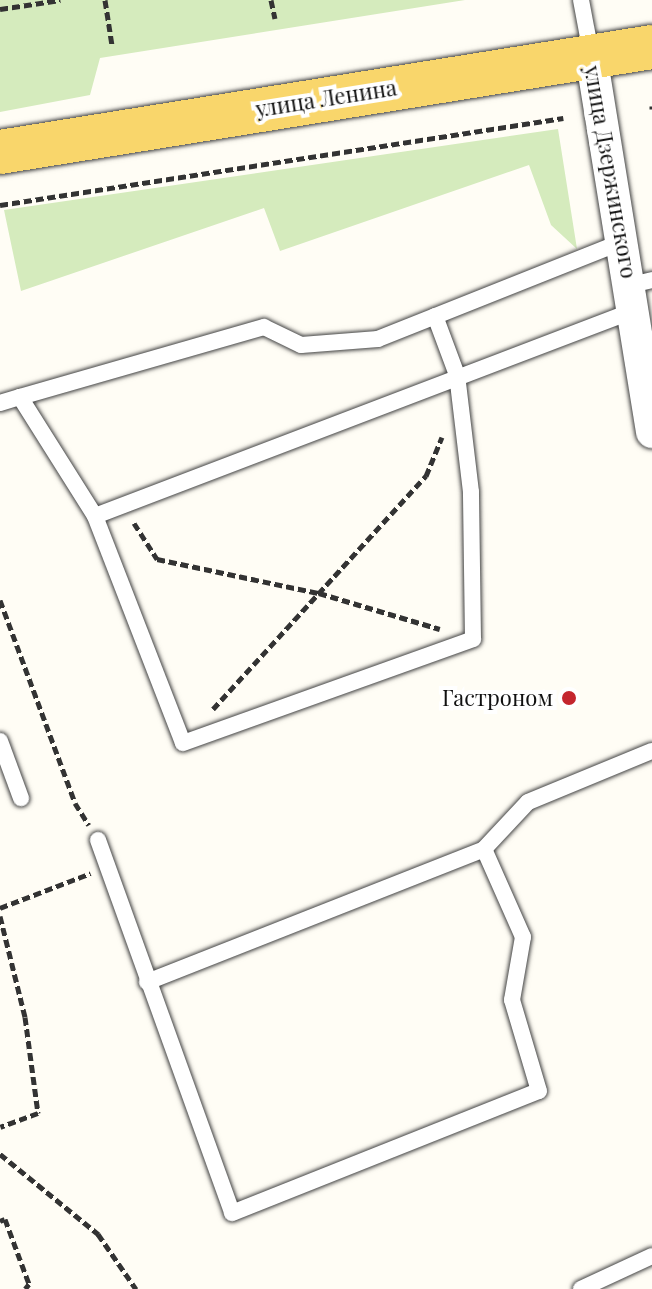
<!DOCTYPE html>
<meta charset="utf-8">
<style>
body{margin:0}
#map{position:relative;width:652px;height:1289px;overflow:hidden;background:#fffdf5;font-family:"Playfair Display",serif}
div>[style]{position:absolute}
.green>*{inset:0;background:#d5ebbd}
.path>*{height:5px;margin-top:-2.5px;transform-origin:0;background:repeating-linear-gradient(90deg,#333 0 8px,transparent 0 12px)}
.roads{filter:drop-shadow(0 0 2px #444) drop-shadow(0 0 2px #444)}
.lane>*{height:16px;margin:-8px;padding:0 8px;transform-origin:8px;border-radius:8px;background:#fff}
.street>*{height:32px;margin:-16px;padding:0 16px;transform-origin:16px;border-radius:16px;background:#fff}
.primary>*{height:44px;margin:-22px;padding:0 22px;transform-origin:22px;border-radius:22px;background:#f9d66b}
.dots>*{width:22px;height:22px;translate:-50% -50%;box-sizing:border-box;border:4px solid #fff;border-radius:50%}
span{translate:-50% -50%;white-space:nowrap;text-align:center;line-height:1.15;-webkit-text-stroke:8px #fff;paint-order:stroke}
.street-label{font-size:22px;color:#111}
.poi-label{font-size:22px;color:#111}
.right{translate:-100% -50%;text-align:right}
</style>
<div id="map">
<div class="green">
<i style="clip-path:polygon(0 0,465px 0,100px 58px,90px 95px,0 112px)"></i>
<i style="clip-path:polygon(558px 129px,577px 249px,551px 225px,529px 165px,280px 251px,264px 208px,21px 291px,4px 210px)"></i>
</div>
<div class="path">
<i style="left:105px;top:0;width:46px;rotate:81.2deg"></i>
<i style="left:271px;top:0;width:19px;rotate:78deg"></i>
<i style="left:0;top:9px;width:61px;rotate:-8.5deg"></i>
<i style="left:652px;top:106px;width:3px;rotate:90deg"></i>
<i style="left:0;top:205px;width:570px;rotate:-8.78deg"></i>
<i style="left:134px;top:523px;width:43px;rotate:57.4deg"></i>
<i style="left:157px;top:559px;width:166px;rotate:11.9deg"></i>
<i style="left:319px;top:593px;width:126px;rotate:16.6deg"></i>
<i style="left:0;top:600px;width:216px;rotate:69.7deg"></i>
<i style="left:75px;top:803px;width:26px;rotate:58deg"></i>
<i style="left:213px;top:709px;width:316px;rotate:-47.6deg"></i>
<i style="left:426px;top:476px;width:42px;rotate:-67.7deg"></i>
<i style="left:0;top:908px;width:97px;rotate:-21deg"></i>
<i style="left:0;top:916px;width:104px;rotate:76.1deg"></i>
<i style="left:25px;top:1017px;width:97px;rotate:82.3deg"></i>
<i style="left:38px;top:1113px;width:40px;rotate:159.8deg"></i>
<i style="left:0;top:1154px;width:127px;rotate:39.2deg"></i>
<i style="left:98px;top:1234px;width:67px;rotate:55.4deg"></i>
<i style="left:0;top:1221px;width:5px;rotate:-22deg"></i>
<i style="left:5px;top:1219px;width:69px;rotate:69.7deg"></i>
<i style="left:29px;top:1284px;width:6px;rotate:129deg"></i>
</div>
<div class="roads">
<div class="lane">
<i style="left:581px;top:0;width:54px;rotate:79.3deg"></i>
<i style="left:624px;top:241px;width:265px;rotate:158.3deg"></i>
<i style="left:378px;top:339px;width:77px;rotate:175.5deg"></i>
<i style="left:301px;top:345px;width:41px;rotate:-154.1deg"></i>
<i style="left:264px;top:327px;width:254px;rotate:164deg"></i>
<i style="left:20px;top:397px;width:141px;rotate:57.8deg"></i>
<i style="left:95px;top:516px;width:578px;rotate:-20.88deg"></i>
<i style="left:631px;top:285px;width:22px;rotate:-13deg"></i>
<i style="left:0;top:403px;width:21px;rotate:-17deg"></i>
<i style="left:95px;top:516px;width:243px;rotate:68.8deg"></i>
<i style="left:183px;top:743px;width:308px;rotate:-19.7deg"></i>
<i style="left:473px;top:639px;width:147px;rotate:-90.8deg"></i>
<i style="left:471px;top:492px;width:118px;rotate:-96.8deg"></i>
<i style="left:457px;top:375px;width:63px;rotate:-110.4deg"></i>
<i style="left:0;top:741px;width:61px;rotate:69.8deg"></i>
<i style="left:98px;top:840px;width:396px;rotate:70.2deg"></i>
<i style="left:232px;top:1213px;width:330px;rotate:-21.7deg"></i>
<i style="left:539px;top:1091px;width:95px;rotate:-106.5deg"></i>
<i style="left:512px;top:1000px;width:64px;rotate:-80.1deg"></i>
<i style="left:523px;top:937px;width:96px;rotate:-113.9deg"></i>
<i style="left:147px;top:982px;width:362px;rotate:-21.5deg"></i>
<i style="left:484px;top:849px;width:64px;rotate:-46.9deg"></i>
<i style="left:528px;top:802px;width:134px;rotate:-22.4deg"></i>
<i style="left:581px;top:1289px;width:78px;rotate:-24.9deg"></i>
</div>
<div class="street">
<i style="left:591px;top:55px;width:382px;rotate:80.8deg"></i>
</div>
<div class="primary">
<i style="left:0;top:152px;width:660px;rotate:-9.15deg"></i>
</div>
</div>
<div class="dots">
<i style="left:569px;top:698px;background:#c4262e"></i>
</div>
<div class="street-label">
<span style="left:326px;top:98px;rotate:-9deg">улица Ленина</span>
<span style="left:611px;top:172px;rotate:80deg">улица Дзержинского</span>
</div>
<div class="poi-label">
<span class="right" style="left:553px;top:698px">Гастроном</span>
</div>
</div>
